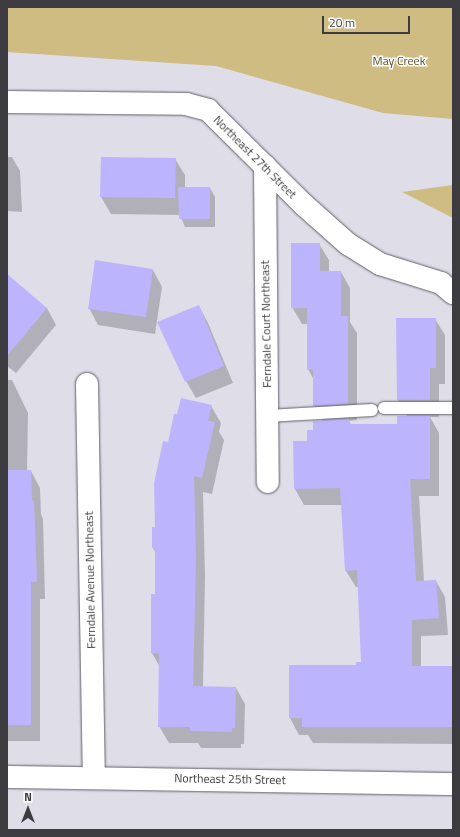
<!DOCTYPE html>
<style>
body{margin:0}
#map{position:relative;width:460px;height:837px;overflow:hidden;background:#dedde8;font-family:"Titillium Web",sans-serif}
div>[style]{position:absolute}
.green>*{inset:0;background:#cebc82}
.shadow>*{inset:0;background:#0003}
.building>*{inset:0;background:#bcb5fe}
.roads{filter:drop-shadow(0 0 1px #606069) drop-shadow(0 0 1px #606069)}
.service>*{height:12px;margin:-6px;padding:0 6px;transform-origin:6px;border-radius:6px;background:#fff}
.minor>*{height:22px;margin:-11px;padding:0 11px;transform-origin:11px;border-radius:11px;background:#fff}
span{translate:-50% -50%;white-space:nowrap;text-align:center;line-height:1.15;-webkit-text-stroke:3px #fff;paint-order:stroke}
.park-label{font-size:12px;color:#5b4e24}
.street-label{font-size:12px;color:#3c3c40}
.frame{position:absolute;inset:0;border:8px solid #3c3c40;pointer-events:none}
.north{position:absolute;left:8px;top:789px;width:40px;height:40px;-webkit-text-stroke:3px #fff;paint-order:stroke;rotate:0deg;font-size:11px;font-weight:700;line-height:16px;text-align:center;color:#3c3c40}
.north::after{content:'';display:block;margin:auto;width:14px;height:18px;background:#3c3c40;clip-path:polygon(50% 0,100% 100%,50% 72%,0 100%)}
.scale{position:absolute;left:322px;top:16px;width:88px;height:18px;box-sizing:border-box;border:2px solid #3c3c40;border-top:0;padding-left:5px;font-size:12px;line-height:14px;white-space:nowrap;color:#3c3c40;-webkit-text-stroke:3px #fff;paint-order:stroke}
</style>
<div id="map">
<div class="green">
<i style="clip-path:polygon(7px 7px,453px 7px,453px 119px,383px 113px,216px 66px,7px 52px)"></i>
<i style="clip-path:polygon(453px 185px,453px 218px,402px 192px)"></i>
</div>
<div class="shadow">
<i style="clip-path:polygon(7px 157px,12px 157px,20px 171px,22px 212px,7px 211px)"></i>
<i style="clip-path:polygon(102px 158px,175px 159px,185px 175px,185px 188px,210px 188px,215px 197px,215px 227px,185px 227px,180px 215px,111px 214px,101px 197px)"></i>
<i style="clip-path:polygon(319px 244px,329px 260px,329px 272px,341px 272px,350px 288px,350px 322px,357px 333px,357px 420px,349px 421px,351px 425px,398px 425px,407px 416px,398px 400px,397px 319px,435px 319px,445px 335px,445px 384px,439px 384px,439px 417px,430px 417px,439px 433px,439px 496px,419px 496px,424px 582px,436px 581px,445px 597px,448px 635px,421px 636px,421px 667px,453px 667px,453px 744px,313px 743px,308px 735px,299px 735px,290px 718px,362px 663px,359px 587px,356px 587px,346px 571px,342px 505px,304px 505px,295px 489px,308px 442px,323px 421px,314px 406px,314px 380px,308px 369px,308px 324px,302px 324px,292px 307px)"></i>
<i style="clip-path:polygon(153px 270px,162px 287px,155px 334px,98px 325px,89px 308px)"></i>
<i style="clip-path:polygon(7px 287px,47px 308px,56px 325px,16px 373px,7px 366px)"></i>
<i style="clip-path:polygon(199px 306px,208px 323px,233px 383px,196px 398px,186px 381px)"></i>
<i style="clip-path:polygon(7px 380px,12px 380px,28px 413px,27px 471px,31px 471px,40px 488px,41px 514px,43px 519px,45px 599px,40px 599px,40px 741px,7px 741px)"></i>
<i style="clip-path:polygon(211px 406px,221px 423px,219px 432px,224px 440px,212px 494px,203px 492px,205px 577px,203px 687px,236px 688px,245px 704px,244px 744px,241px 744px,241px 748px,201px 748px,198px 743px,169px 743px,159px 726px,160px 667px,152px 653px,152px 595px,156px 595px,156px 553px,153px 548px,169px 443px)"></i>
</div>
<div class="building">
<i style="clip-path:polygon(101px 157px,176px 158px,175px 198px,100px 197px)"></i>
<i style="clip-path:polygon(178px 187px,210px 187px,210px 219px,179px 219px)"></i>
<i style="clip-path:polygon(291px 243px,320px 243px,320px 271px,341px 271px,341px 316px,348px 316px,348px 404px,313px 406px,313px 369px,307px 370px,307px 308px,291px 308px)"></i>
<i style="clip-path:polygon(95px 260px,153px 269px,146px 317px,88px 309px)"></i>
<i style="clip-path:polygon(7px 274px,47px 308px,7px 356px)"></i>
<i style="clip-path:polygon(199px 305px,224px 366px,185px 382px,157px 322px)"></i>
<i style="clip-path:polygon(396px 318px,436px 318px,436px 368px,430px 368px,430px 400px,397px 400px)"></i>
<i style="clip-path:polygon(181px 398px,212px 405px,208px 421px,215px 422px,202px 478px,194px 476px,196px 559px,193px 686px,236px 687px,235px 728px,232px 728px,232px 732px,190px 731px,190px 727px,158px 727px,159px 653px,151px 653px,151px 594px,155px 594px,155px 548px,152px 548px,152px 527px,155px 527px,154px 483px,163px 441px,168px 442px,174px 414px,177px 414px)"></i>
<i style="clip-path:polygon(397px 416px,430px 416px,430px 479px,410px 479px,416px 581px,436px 580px,439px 618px,412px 620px,412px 666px,453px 666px,453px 727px,302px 727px,302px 718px,289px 718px,289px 665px,356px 665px,356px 662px,361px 662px,357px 570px,345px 571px,340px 488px,294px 489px,293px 441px,307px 441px,307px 430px,313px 430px,313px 421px,349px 419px,349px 424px,397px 424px)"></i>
<i style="clip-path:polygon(7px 470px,31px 470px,32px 500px,34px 501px,37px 582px,31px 582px,31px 725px,7px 725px)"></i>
</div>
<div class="roads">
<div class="service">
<i style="left:384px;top:408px;width:69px"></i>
<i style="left:267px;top:416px;width:105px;rotate:-3.3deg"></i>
</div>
<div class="minor">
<i style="left:7px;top:102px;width:179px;rotate:0.6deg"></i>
<i style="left:186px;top:104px;width:23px;rotate:15deg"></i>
<i style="left:208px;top:110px;width:135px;rotate:44.7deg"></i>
<i style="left:304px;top:205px;width:59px;rotate:41.6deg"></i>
<i style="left:348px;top:244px;width:38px;rotate:32deg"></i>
<i style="left:380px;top:264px;width:64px;rotate:17.3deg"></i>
<i style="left:441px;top:283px;width:16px;rotate:40deg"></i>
<i style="left:265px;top:166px;width:316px;rotate:89.5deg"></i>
<i style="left:87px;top:384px;width:392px;rotate:89deg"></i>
<i style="left:7px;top:777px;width:446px;rotate:0.9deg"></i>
</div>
</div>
<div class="park-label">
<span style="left:399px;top:61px">May Creek</span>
</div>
<div class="street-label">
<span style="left:255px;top:157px;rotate:45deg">Northeast 27th Street</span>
<span style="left:266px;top:324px;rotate:-91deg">Ferndale Court Northeast</span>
<span style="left:90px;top:580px;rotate:-91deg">Ferndale Avenue Northeast</span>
<span style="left:230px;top:779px;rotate:1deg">Northeast 25th Street</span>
</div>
<div class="frame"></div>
<div class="north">N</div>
<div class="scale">20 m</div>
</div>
